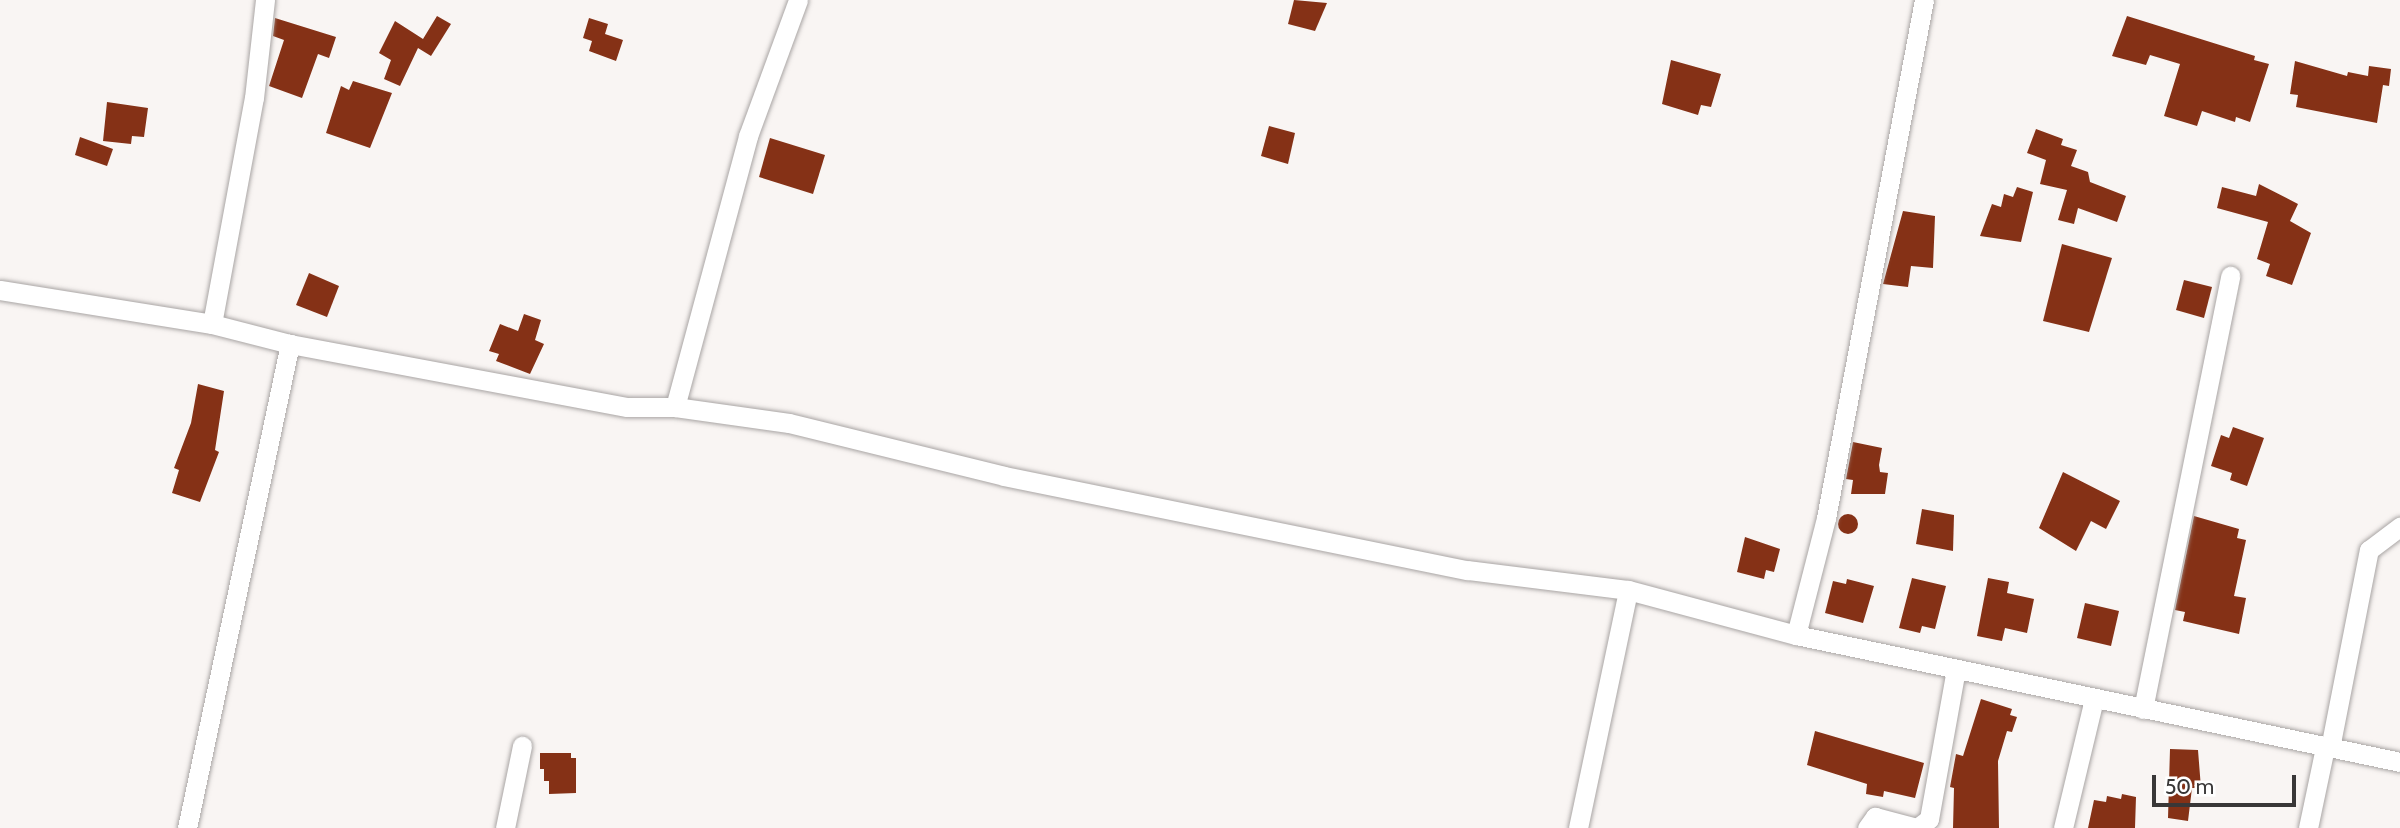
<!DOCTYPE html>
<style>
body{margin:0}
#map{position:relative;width:2400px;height:828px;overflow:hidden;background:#f9f5f3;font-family:Cabin,sans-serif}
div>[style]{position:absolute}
.building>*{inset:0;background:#853116}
.round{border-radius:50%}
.roads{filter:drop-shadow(0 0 2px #a9a5a4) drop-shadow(0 0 2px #a9a5a4)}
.minor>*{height:19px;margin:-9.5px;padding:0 9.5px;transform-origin:9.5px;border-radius:9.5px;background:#fff}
span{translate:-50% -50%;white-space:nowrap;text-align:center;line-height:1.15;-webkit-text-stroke:7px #fff;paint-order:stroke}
.scale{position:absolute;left:2152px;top:775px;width:144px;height:32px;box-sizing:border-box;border:4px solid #393737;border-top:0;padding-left:9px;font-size:21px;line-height:24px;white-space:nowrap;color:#393737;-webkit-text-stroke:5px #fff;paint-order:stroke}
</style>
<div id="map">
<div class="building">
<i style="clip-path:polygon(1294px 0,1327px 3px,1315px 31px,1288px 24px)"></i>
<i style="clip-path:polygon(437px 16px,451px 24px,431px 56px,418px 48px,400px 86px,384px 79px,391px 60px,379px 53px,395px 21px,423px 39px)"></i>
<i style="clip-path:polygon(2127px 16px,2255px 56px,2254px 60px,2269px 64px,2250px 122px,2236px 117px,2235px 122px,2202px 111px,2197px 126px,2164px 116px,2180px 64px,2150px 55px,2146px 65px,2112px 56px)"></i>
<i style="clip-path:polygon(275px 18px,336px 37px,329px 58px,318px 54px,302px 98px,269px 86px,284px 40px,273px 36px)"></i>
<i style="clip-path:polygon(589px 18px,608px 24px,605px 34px,623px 40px,616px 61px,589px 51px,592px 41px,583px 38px)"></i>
<i style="clip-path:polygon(1671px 60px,1721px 74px,1711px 107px,1701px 105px,1698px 115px,1662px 104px)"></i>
<i style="clip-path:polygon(2295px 61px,2347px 76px,2348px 72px,2368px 76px,2369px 66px,2391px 69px,2389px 86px,2383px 85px,2377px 123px,2296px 107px,2298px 95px,2290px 94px)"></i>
<i style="clip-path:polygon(353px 81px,392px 93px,370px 148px,326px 133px,341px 86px,349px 90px)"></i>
<i style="clip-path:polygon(107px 102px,148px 108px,144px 137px,132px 136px,131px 144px,103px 141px)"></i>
<i style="clip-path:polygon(1269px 126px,1295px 133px,1288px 164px,1261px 156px)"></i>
<i style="clip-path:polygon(2036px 129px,2063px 139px,2061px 145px,2077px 150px,2071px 166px,2088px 172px,2090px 182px,2126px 196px,2117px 222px,2078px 208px,2074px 224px,2058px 220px,2067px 190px,2040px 184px,2046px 160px,2027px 153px)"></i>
<i style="clip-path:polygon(80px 137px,113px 149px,107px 166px,75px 155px)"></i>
<i style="clip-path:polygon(770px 138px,825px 155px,813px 194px,759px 177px)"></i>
<i style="clip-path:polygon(2259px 184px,2298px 204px,2290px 221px,2311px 233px,2292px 285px,2266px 276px,2270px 264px,2257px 259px,2268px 222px,2217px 208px,2222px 187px,2256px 196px)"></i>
<i style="clip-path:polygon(2017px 187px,2033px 192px,2021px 242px,1980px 236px,1992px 204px,2001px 207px,2004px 194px,2013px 197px)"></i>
<i style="clip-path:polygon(1903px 211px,1935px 216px,1933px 268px,1911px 266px,1908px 287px,1883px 284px)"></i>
<i style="clip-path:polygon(2062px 244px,2112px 258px,2089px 332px,2043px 321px)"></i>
<i style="clip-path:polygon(309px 273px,339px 286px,327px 317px,296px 305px)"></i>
<i style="clip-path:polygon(2184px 280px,2212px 287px,2204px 318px,2176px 310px)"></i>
<i style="clip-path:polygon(524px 314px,541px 320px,535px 340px,544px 344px,530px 374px,496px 361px,499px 354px,489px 351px,500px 324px,518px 331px)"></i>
<i style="clip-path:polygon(198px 384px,224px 391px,215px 450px,219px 452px,200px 502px,172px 493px,179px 470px,174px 468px,191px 423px)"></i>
<i style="clip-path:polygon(2233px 427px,2264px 438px,2247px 486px,2230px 480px,2232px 473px,2211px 466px,2221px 435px,2229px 438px)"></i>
<i style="clip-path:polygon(1853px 442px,1882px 448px,1879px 465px,1880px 472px,1888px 473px,1885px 494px,1851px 494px,1853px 480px,1846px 479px)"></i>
<i style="clip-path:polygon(2063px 472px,2120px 501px,2106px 529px,2091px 521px,2076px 551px,2039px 528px)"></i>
<i style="clip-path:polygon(1922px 509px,1954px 515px,1953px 551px,1916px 544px)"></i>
<i class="round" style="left:1838px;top:514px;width:20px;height:20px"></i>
<i style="clip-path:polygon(2194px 516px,2239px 529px,2237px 538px,2246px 540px,2234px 596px,2246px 598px,2239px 634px,2183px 621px,2185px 612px,2175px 610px)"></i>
<i style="clip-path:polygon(1745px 537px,1780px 549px,1774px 572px,1766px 570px,1764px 579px,1737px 572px)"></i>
<i style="clip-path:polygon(1912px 578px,1946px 586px,1935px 629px,1922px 626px,1920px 633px,1899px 628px)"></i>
<i style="clip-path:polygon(1988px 578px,2009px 582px,2007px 593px,2034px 599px,2027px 633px,2005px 628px,2002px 641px,1977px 636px)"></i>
<i style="clip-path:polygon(1847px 579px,1874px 586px,1863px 623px,1825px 613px,1833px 581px,1846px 584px)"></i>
<i style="clip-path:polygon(2085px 603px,2119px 611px,2111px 646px,2077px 638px)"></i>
<i style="clip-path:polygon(1981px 699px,2012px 709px,2010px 715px,2017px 717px,2012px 732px,2007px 731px,1998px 761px,1999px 828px,1953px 828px,1954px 788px,1950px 787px,1956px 754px,1963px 756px)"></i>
<i style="clip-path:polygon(1815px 731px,1924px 763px,1915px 798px,1884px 791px,1883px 797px,1866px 794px,1867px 784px,1807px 765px)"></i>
<i style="clip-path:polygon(2170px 749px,2198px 750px,2201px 788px,2192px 788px,2188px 821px,2168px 818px)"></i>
<i style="clip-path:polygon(540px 753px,571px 753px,571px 758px,576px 758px,576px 793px,549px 794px,549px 781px,544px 781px,544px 769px,540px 769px)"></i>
<i style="clip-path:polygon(2122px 794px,2136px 797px,2135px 828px,2088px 828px,2094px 800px,2106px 802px,2107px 796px,2121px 799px)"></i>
</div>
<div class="roads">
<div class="minor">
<i style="left:0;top:290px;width:215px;rotate:9.1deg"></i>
<i style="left:212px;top:324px;width:81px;rotate:14.4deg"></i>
<i style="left:290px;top:344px;width:343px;rotate:10.6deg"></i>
<i style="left:627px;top:407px;width:48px"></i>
<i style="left:675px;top:407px;width:115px;rotate:8deg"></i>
<i style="left:789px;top:423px;width:221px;rotate:13.8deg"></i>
<i style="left:1004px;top:476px;width:473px;rotate:11.5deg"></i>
<i style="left:1468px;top:570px;width:161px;rotate:7.1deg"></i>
<i style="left:1628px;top:590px;width:174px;rotate:15deg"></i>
<i style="left:1796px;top:635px;width:617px;rotate:11.87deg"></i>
<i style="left:212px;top:324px;width:230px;rotate:-79.5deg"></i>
<i style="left:254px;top:98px;width:99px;rotate:-83.6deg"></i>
<i style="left:675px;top:407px;width:281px;rotate:-74.9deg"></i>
<i style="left:748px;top:136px;width:145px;rotate:-69.8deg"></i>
<i style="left:1796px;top:635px;width:121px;rotate:-75.6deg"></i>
<i style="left:1826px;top:518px;width:527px;rotate:-79.29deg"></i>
<i style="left:2143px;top:709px;width:442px;rotate:-78.6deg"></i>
<i style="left:2330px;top:748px;width:202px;rotate:-78.9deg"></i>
<i style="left:2369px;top:550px;width:39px;rotate:-37deg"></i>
<i style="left:187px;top:828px;width:495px;rotate:-78deg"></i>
<i style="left:505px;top:828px;width:84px;rotate:-78.3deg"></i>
<i style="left:1578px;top:828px;width:243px;rotate:-78.1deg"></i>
<i style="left:1867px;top:828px;width:14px;rotate:-54deg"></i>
<i style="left:1875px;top:817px;width:43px;rotate:14.7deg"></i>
<i style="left:1917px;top:828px;width:15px;rotate:-37deg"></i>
<i style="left:1929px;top:819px;width:152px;rotate:-79.8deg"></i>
<i style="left:2063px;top:828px;width:133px;rotate:-76.5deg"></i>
<i style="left:2308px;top:828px;width:83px;rotate:-78.1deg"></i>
</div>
</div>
<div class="scale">50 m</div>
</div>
